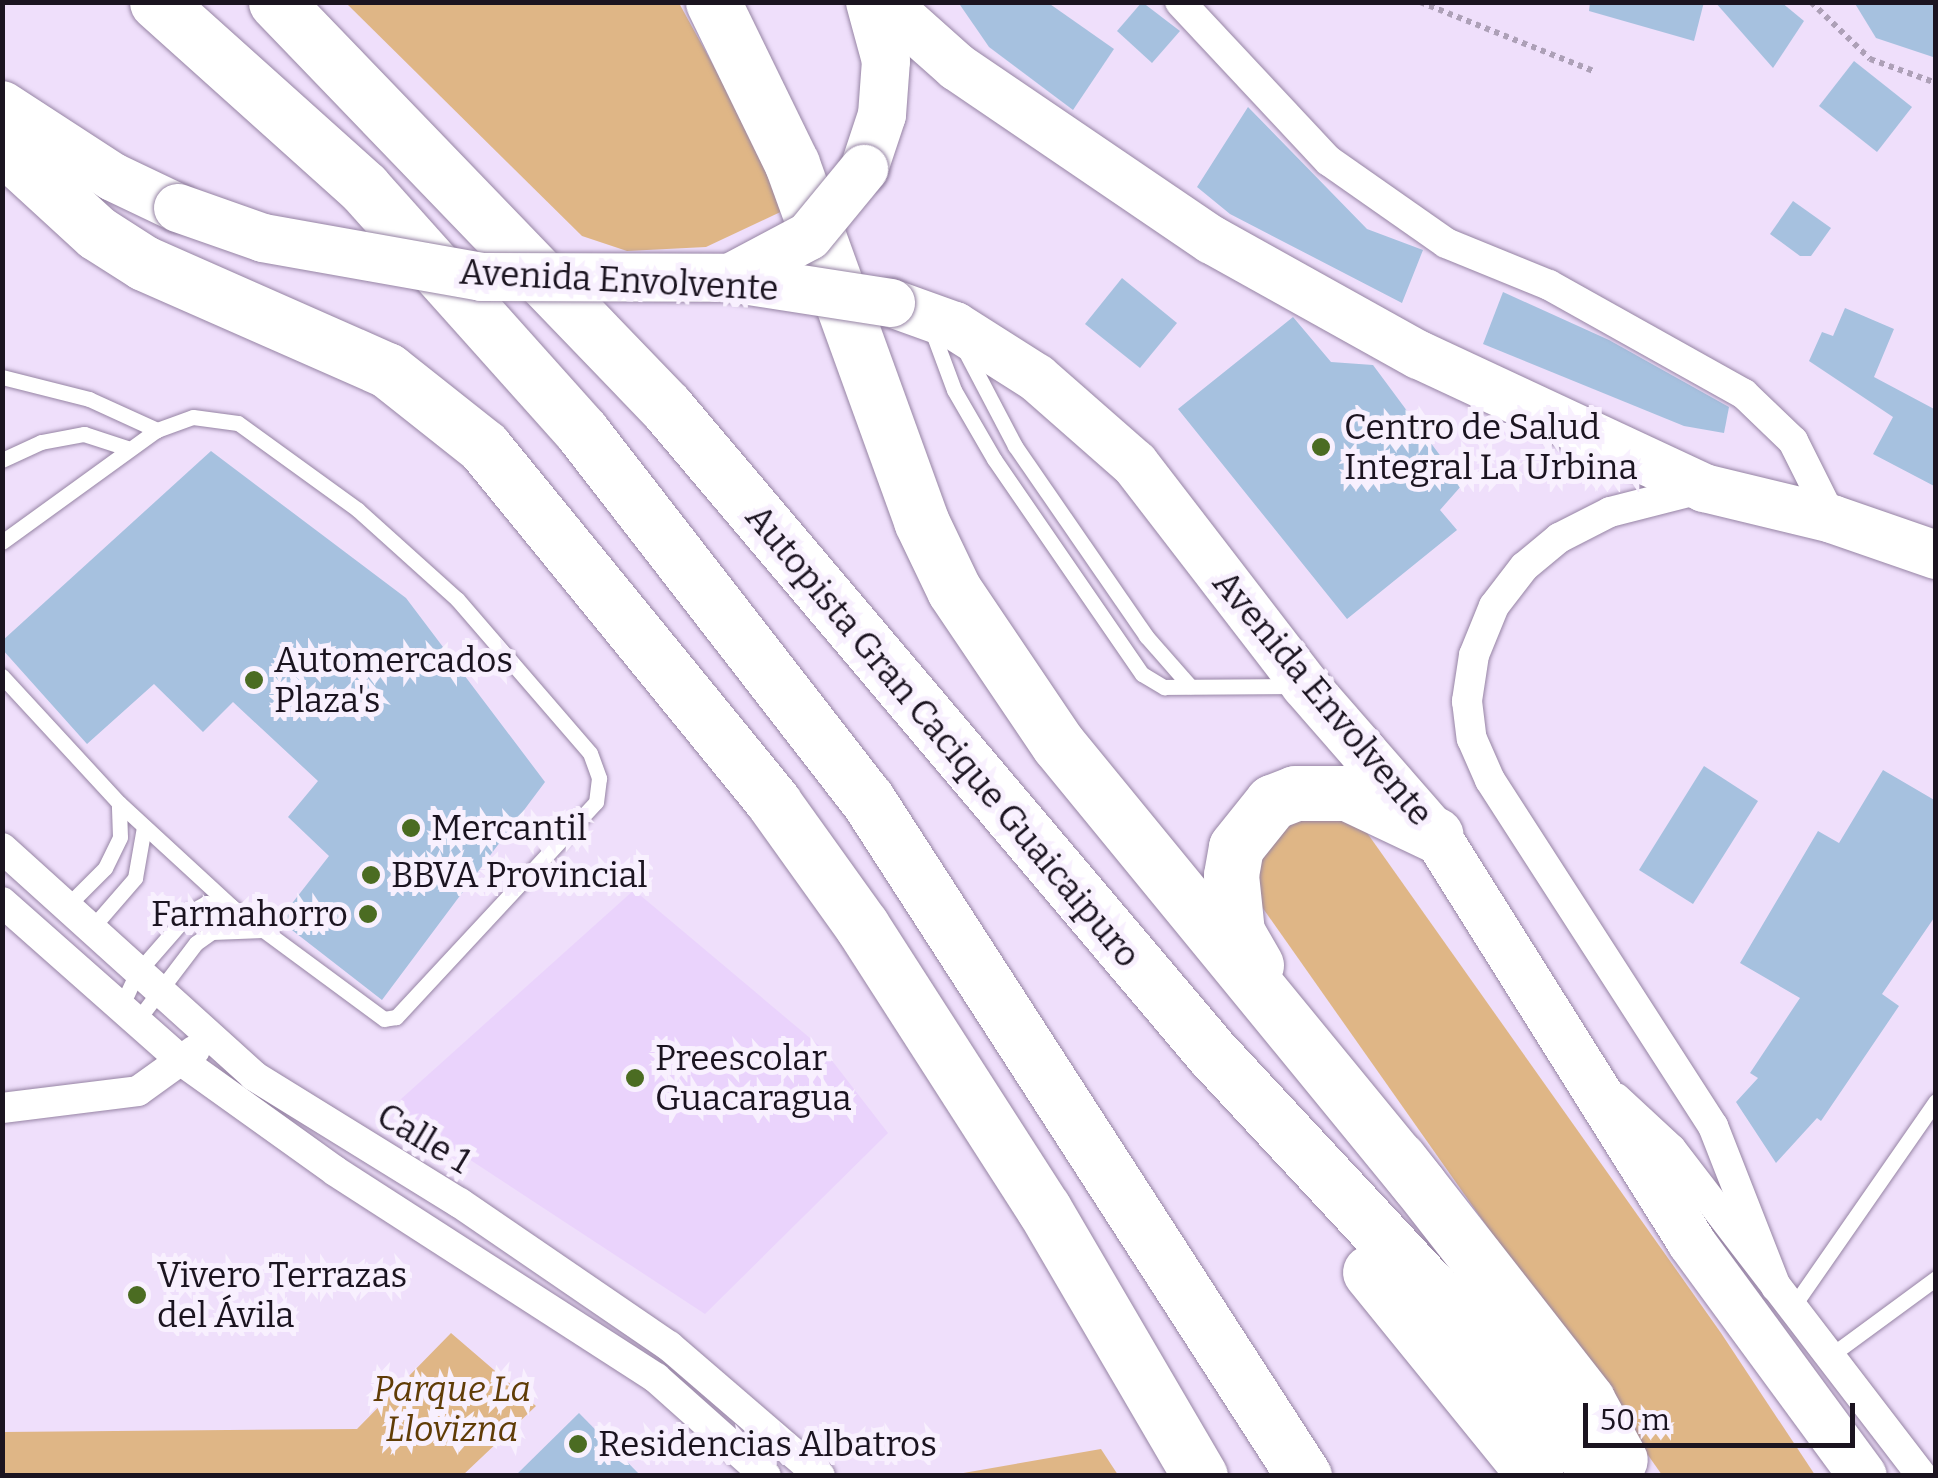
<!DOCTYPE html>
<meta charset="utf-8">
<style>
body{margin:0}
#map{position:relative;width:1938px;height:1478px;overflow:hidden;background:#efdffb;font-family:Bitter,serif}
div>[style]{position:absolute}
.built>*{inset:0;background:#ead3fc}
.green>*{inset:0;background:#dfb686}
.building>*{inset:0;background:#a6c1df}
.path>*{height:6px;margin-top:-3px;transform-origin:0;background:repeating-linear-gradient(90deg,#ada0b7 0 5px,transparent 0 10px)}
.roads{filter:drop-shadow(0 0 2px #9684a4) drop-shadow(0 0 2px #9684a4)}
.lane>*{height:15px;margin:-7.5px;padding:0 7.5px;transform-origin:7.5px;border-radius:7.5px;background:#fff}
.street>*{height:30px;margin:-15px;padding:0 15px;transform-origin:15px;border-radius:15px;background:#fff}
.primary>*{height:48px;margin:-24px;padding:0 24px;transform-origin:24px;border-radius:24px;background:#fff}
.highway>*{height:55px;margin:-27.5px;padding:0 27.5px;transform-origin:27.5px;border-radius:27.5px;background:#fff}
.bridges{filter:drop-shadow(0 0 2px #9684a4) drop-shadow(0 0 2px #9684a4)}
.primary-bridge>*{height:48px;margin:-24px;padding:0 24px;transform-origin:24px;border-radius:24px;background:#fff}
.dots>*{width:28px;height:28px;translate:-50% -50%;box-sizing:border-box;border:5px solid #f8f0fe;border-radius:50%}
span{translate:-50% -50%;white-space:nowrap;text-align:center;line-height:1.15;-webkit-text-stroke:10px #f8f0fe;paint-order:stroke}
.street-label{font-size:35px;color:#1b1420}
.poi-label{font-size:35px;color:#1b1420}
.left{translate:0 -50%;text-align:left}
.right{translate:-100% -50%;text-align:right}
.park-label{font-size:35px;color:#603c06;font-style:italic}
.frame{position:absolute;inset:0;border:5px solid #1b1420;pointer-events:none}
.scale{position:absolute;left:1583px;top:1403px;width:272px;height:45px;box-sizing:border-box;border:5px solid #1b1420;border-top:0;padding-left:12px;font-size:30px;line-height:35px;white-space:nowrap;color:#1b1420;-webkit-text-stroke:8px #f8f0fe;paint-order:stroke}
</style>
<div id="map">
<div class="built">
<i style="clip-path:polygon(634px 890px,823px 1049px,888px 1133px,705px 1314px,391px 1108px)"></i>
</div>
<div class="green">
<i style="clip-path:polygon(346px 3px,679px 3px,791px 207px,706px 247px,627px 251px,582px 236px)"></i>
<i style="clip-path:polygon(1353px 813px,1721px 1333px,1815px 1475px,1662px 1475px,1262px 907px,1257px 859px,1277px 823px)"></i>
<i style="clip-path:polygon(451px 1333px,536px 1406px,463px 1475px,3px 1475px,3px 1432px,357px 1429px)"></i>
<i style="clip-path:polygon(1101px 1449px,1118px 1475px,952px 1475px)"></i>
</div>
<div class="building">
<i style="clip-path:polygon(958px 2px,1047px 2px,1114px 49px,1073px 110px,989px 47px)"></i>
<i style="clip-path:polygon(1142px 2px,1180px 31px,1152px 63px,1117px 31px)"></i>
<i style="clip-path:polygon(1590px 2px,1704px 2px,1694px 41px,1589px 11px)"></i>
<i style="clip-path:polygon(1715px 2px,1781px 2px,1804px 21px,1773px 68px)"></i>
<i style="clip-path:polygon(1854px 2px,1936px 2px,1936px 58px,1876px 38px)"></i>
<i style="clip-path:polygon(1854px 61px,1912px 107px,1877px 152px,1819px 106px)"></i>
<i style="clip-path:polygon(1248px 107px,1367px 229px,1423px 250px,1402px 303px,1230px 214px,1197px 187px)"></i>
<i style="clip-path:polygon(1793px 201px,1831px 228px,1811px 256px,1800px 256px,1770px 234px)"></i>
<i style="clip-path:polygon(1122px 278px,1177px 323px,1140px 368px,1085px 324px)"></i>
<i style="clip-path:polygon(1503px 292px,1609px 340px,1729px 407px,1724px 433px,1684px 426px,1483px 344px)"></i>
<i style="clip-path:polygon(1845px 308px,1894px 329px,1874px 377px,1936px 410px,1936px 487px,1873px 454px,1893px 417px,1809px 361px,1822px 332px,1833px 336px)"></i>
<i style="clip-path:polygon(1293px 317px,1331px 362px,1373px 365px,1462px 485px,1440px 510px,1457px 530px,1347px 619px,1178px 409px)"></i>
<i style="clip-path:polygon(211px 451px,406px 598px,545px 782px,382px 1000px,279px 920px,329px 856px,288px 817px,318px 781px,233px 702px,203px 732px,154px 684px,87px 744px,2px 649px,2px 641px)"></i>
<i style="clip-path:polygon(1704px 766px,1758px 801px,1693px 904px,1639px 870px)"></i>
<i style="clip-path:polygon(1883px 770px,1936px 801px,1936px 915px,1882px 994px,1899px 1006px,1821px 1121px,1817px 1118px,1776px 1163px,1736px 1102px,1758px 1078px,1750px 1073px,1800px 998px,1740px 963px,1818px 831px,1839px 843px)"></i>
<i style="clip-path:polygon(579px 1413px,641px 1476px,515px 1476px)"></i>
</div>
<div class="path">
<i style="left:1420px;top:2px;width:189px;rotate:21.7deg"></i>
<i style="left:1811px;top:2px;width:82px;rotate:44deg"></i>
<i style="left:1870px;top:59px;width:70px;rotate:20deg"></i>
</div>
<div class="roads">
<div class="lane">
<i style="left:931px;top:328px;width:66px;rotate:69.6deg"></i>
<i style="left:954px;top:390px;width:80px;rotate:59.9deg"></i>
<i style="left:994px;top:459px;width:261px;rotate:55.5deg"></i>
<i style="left:1142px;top:674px;width:26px;rotate:31deg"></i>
<i style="left:1164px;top:687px;width:129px;rotate:-0.4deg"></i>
<i style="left:962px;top:345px;width:114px;rotate:62.3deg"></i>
<i style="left:1015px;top:446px;width:231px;rotate:55.4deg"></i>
<i style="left:1146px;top:636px;width:67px;rotate:48.7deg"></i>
<i style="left:2px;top:377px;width:90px;rotate:14.2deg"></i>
<i style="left:89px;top:399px;width:75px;rotate:24.5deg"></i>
<i style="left:2px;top:460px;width:43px;rotate:-24.8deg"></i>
<i style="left:41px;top:442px;width:44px;rotate:-10.5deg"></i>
<i style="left:84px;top:434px;width:48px;rotate:18.1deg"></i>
<i style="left:2px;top:542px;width:191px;rotate:-35.9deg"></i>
<i style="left:157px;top:430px;width:38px;rotate:-20deg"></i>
<i style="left:193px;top:417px;width:45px;rotate:7.6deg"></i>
<i style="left:238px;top:423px;width:148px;rotate:35.9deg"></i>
<i style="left:358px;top:510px;width:133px;rotate:42deg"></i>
<i style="left:457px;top:599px;width:203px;rotate:49.2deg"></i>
<i style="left:590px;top:753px;width:27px;rotate:70deg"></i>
<i style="left:599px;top:778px;width:24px;rotate:97deg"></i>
<i style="left:596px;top:802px;width:294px;rotate:132.9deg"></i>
<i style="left:396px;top:1017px;width:12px;rotate:171deg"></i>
<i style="left:384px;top:1019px;width:190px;rotate:-143.6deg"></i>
<i style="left:231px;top:906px;width:152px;rotate:-137.4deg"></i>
<i style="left:119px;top:803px;width:173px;rotate:-132.7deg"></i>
<i style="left:64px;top:909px;width:58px;rotate:-45deg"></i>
<i style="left:105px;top:868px;width:34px;rotate:-64deg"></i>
<i style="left:120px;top:837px;width:34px;rotate:-92deg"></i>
<i style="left:90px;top:930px;width:69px;rotate:-49.1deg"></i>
<i style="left:135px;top:878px;width:52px;rotate:-80deg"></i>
<i style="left:120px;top:1009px;width:38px;rotate:-65deg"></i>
<i style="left:136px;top:974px;width:82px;rotate:-48.9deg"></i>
<i style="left:190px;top:912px;width:18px;rotate:-29deg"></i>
<i style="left:206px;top:903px;width:25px;rotate:7deg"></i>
<i style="left:136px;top:1022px;width:99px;rotate:-52.8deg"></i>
<i style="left:196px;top:943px;width:19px;rotate:-35deg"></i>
<i style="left:212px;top:932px;width:51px;rotate:-2.2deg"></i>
<i style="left:1792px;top:1308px;width:252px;rotate:-55.2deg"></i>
<i style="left:1830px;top:1356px;width:132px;rotate:-36.3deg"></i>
</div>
<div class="street">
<i style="left:1180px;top:2px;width:218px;rotate:46.9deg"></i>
<i style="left:1329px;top:161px;width:143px;rotate:35deg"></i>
<i style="left:1446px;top:243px;width:111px;rotate:22.2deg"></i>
<i style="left:1549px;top:285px;width:223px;rotate:29.2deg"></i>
<i style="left:1744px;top:394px;width:68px;rotate:43.8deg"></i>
<i style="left:1793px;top:441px;width:87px;rotate:63.4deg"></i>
<i style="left:1704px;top:488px;width:97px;rotate:165.7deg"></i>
<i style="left:1610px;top:512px;width:57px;rotate:153deg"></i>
<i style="left:1559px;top:538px;width:45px;rotate:140.4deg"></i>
<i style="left:1524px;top:567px;width:49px;rotate:127.6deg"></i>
<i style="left:1494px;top:606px;width:53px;rotate:112.2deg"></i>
<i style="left:1474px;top:655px;width:47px;rotate:98.7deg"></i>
<i style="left:1467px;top:701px;width:38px;rotate:83deg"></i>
<i style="left:1472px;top:739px;width:45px;rotate:66.3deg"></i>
<i style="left:1490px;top:780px;width:412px;rotate:57.2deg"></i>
<i style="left:1713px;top:1126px;width:173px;rotate:68.6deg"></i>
<i style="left:2px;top:848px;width:340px;rotate:42.1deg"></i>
<i style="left:254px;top:1076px;width:242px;rotate:31.7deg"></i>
<i style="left:460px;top:1203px;width:253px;rotate:34.4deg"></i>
<i style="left:669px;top:1346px;width:199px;rotate:40.7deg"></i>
<i style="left:2px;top:902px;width:242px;rotate:41.5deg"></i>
<i style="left:183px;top:1062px;width:187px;rotate:35.6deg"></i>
<i style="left:335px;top:1171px;width:382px;rotate:32.8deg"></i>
<i style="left:656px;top:1378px;width:147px;rotate:41.7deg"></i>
<i style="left:1616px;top:1098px;width:75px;rotate:42.8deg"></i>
<i style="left:1671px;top:1149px;width:412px;rotate:52.5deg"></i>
<i style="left:2px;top:1108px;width:137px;rotate:-7.1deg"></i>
<i style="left:138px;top:1091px;width:70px;rotate:-35.7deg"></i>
</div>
<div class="primary">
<i style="left:884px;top:2px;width:98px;rotate:41.7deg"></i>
<i style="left:957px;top:67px;width:308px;rotate:34.2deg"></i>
<i style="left:1212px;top:240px;width:237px;rotate:29.1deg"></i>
<i style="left:1419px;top:355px;width:315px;rotate:25deg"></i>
<i style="left:1704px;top:488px;width:132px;rotate:13.6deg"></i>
<i style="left:1832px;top:519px;width:110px;rotate:19.1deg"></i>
<i style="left:2px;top:105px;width:132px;rotate:33deg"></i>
<i style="left:113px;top:177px;width:72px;rotate:25.5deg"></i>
<i style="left:864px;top:169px;width:57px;rotate:-71.6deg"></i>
<i style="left:882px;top:115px;width:54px;rotate:-85.8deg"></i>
<i style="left:886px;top:61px;width:61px;rotate:-105.2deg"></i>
<i style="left:891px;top:303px;width:68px;rotate:19.8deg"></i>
<i style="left:955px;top:326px;width:97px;rotate:32.4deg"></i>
<i style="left:1037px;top:378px;width:130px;rotate:41.3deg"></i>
<i style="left:1135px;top:464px;width:279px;rotate:52.4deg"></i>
<i style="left:1305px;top:685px;width:199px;rotate:48.9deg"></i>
<i style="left:1436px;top:835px;width:480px;rotate:57.9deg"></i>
<i style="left:1691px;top:1242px;width:290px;rotate:53.7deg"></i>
</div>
<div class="highway">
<i style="left:157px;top:2px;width:278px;rotate:41.9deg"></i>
<i style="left:364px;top:188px;width:327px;rotate:48.2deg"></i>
<i style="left:582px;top:432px;width:465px;rotate:52.2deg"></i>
<i style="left:867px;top:799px;width:806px;rotate:57.16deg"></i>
<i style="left:276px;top:2px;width:562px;rotate:46.08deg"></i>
<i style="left:666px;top:407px;width:846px;rotate:49.8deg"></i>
<i style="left:1212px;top:1053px;width:577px;rotate:47.11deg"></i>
<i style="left:713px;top:2px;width:180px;rotate:64deg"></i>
<i style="left:792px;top:164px;width:380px;rotate:70.1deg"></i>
<i style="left:921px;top:521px;width:76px;rotate:64.4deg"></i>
<i style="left:954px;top:590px;width:186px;rotate:56deg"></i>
<i style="left:1058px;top:744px;width:571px;rotate:50.68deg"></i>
<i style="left:2px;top:146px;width:129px;rotate:42.5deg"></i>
<i style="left:97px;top:233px;width:56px;rotate:32.6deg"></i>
<i style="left:144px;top:263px;width:266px;rotate:23.8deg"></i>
<i style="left:387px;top:370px;width:124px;rotate:38.4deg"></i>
<i style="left:484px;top:447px;width:459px;rotate:50.8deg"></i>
<i style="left:774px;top:803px;width:151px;rotate:54.4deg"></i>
<i style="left:862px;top:926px;width:336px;rotate:57.3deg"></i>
<i style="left:1044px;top:1209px;width:309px;rotate:59.7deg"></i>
<i style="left:1256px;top:965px;width:38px;rotate:-120deg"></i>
<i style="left:1237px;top:932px;width:57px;rotate:-96deg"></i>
<i style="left:1231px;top:875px;width:28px;rotate:-80deg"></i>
<i style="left:1236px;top:847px;width:58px;rotate:-51.3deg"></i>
<i style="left:1272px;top:802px;width:25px;rotate:-21deg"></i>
<i style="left:1295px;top:793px;width:52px"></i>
<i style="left:1347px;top:793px;width:98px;rotate:25.3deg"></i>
<i style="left:1399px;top:1159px;width:306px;rotate:52deg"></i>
<i style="left:1587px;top:1400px;width:68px;rotate:61.2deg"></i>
<i style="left:1370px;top:1272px;width:263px;rotate:50.9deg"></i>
</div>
</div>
<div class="bridges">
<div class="primary-bridge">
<i style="left:178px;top:208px;width:90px;rotate:19.4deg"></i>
<i style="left:263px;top:238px;width:222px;rotate:10.1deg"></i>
<i style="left:482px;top:277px;width:248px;rotate:0.2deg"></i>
<i style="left:730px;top:278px;width:163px;rotate:8.8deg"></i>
<i style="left:730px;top:278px;width:89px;rotate:-28deg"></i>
<i style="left:809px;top:236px;width:87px;rotate:-50.6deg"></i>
</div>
</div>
<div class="dots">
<i style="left:1321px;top:447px;background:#4b6c22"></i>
<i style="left:254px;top:680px;background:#4b6c22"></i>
<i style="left:411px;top:828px;background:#4b6c22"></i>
<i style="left:371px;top:875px;background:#4b6c22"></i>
<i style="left:368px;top:914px;background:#4b6c22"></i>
<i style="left:635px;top:1078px;background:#4b6c22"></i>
<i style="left:137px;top:1295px;background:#4b6c22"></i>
<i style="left:578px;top:1444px;background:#4b6c22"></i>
</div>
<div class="street-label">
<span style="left:619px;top:280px;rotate:3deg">Avenida Envolvente</span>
<span style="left:1323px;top:698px;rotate:50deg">Avenida Envolvente</span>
<span style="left:943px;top:736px;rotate:50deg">Autopista Gran Cacique Guaicaipuro</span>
<span style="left:424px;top:1138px;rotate:31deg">Calle 1</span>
</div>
<div class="poi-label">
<span class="left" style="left:1344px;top:447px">Centro de Salud<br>Integral La Urbina</span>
<span class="left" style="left:274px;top:680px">Automercados<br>Plaza's</span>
<span class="left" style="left:431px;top:828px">Mercantil</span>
<span class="left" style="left:391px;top:875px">BBVA Provincial</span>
<span class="right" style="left:348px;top:914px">Farmahorro</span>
<span class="left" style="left:655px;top:1078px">Preescolar<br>Guacaragua</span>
<span class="left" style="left:157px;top:1295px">Vivero Terrazas<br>del Ávila</span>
<span class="left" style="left:598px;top:1444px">Residencias Albatros</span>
</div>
<div class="park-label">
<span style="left:452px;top:1409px">Parque La<br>Llovizna</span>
</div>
<div class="frame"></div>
<div class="scale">50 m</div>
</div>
